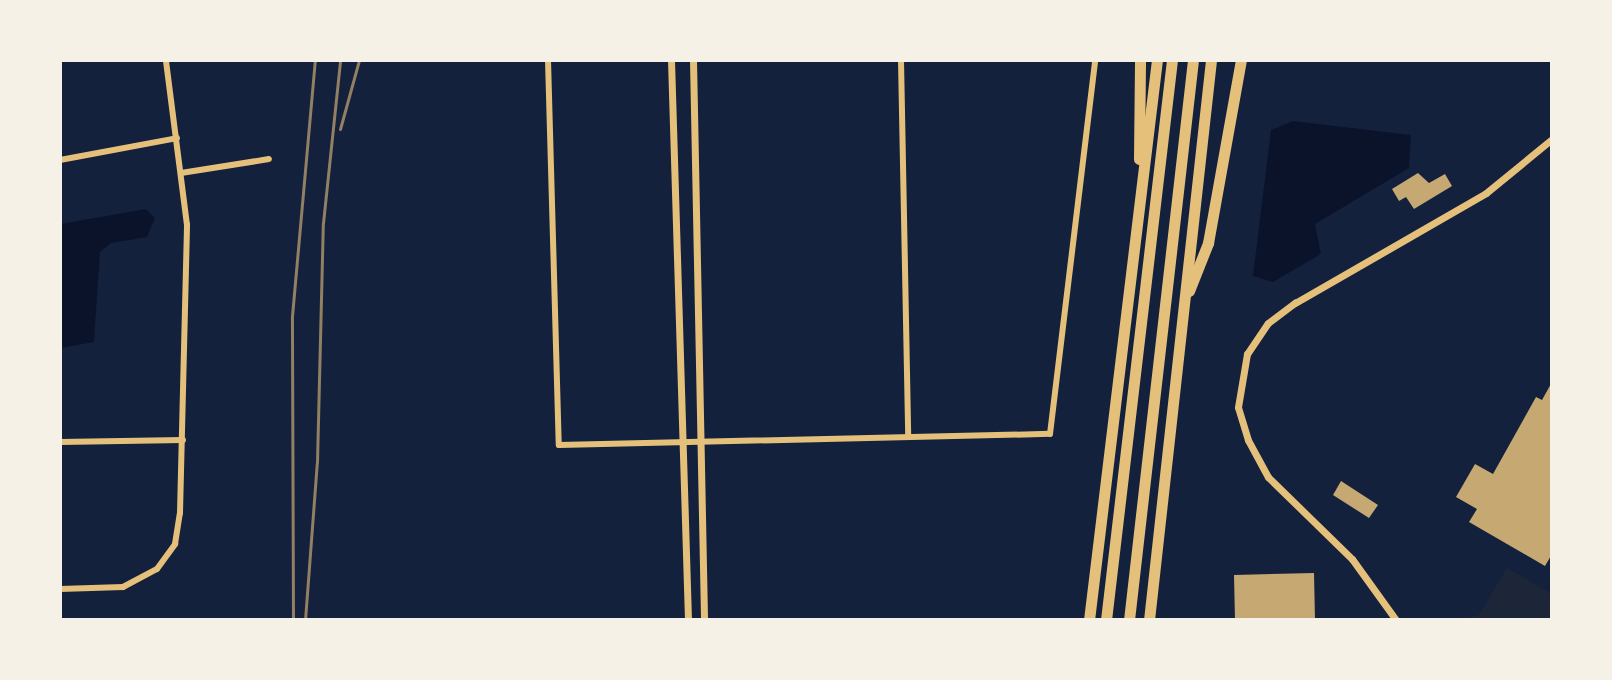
<!DOCTYPE html>
<style>
body{margin:0}
#map{position:relative;width:1612px;height:680px;overflow:hidden;background:#14213d;font-family:Helvetica,sans-serif}
div>[style]{position:absolute}
.green>*{inset:0;background:#1d2539}
.water>*{inset:0;background:#0b132b}
.building>*{inset:0;background:#c6a872}
.minor>*{height:6px;margin:-3px;padding:0 3px;transform-origin:3px;border-radius:3px;background:#e5c07b}
.tertiary>*{height:7px;margin:-3.5px;padding:0 3.5px;transform-origin:3.5px;border-radius:3.5px;background:#e5c07b}
.motorway>*{height:11px;margin:-5.5px;padding:0 5.5px;transform-origin:5.5px;border-radius:5.5px;background:#e5c07b}
.rail>*{height:3px;margin:-1.5px;padding:0 1.5px;transform-origin:1.5px;border-radius:1.5px;background:#918062}
span{translate:-50% -50%;white-space:nowrap;text-align:center;line-height:1.15;-webkit-text-stroke:6px #f6f1e7;paint-order:stroke}
.frame{position:absolute;inset:0;border:62px solid #f6f1e7;pointer-events:none}
</style>
<div id="map">
<div class="green">
<i style="clip-path:polygon(1507px 568px,1552px 594px,1552px 620px,1459px 620px,1479px 615px)"></i>
</div>
<div class="water">
<i style="clip-path:polygon(1293px 121px,1411px 135px,1409px 168px,1315px 224px,1321px 254px,1273px 282px,1253px 276px,1271px 130px)"></i>
<i style="clip-path:polygon(146px 209px,155px 218px,147px 237px,111px 243px,100px 252px,94px 342px,60px 348px,60px 224px)"></i>
</div>
<div class="building">
<i style="clip-path:polygon(1418px 173px,1429px 183px,1445px 174px,1452px 186px,1414px 209px,1406px 197px,1399px 201px,1392px 189px)"></i>
<i style="clip-path:polygon(1552px 382px,1552px 554px,1545px 566px,1469px 522px,1477px 509px,1456px 497px,1475px 464px,1493px 474px,1536px 397px,1542px 400px)"></i>
<i style="clip-path:polygon(1341px 481px,1378px 505px,1369px 518px,1333px 495px)"></i>
<i style="clip-path:polygon(1314px 573px,1315px 620px,1235px 620px,1234px 575px)"></i>
</div>
<div class="minor">
<i style="left:548px;top:60px;width:385px;rotate:88.4deg"></i>
<i style="left:559px;top:445px;width:491px;rotate:-1.3deg"></i>
<i style="left:1050px;top:434px;width:377px;rotate:-83.1deg"></i>
<i style="left:901px;top:60px;width:376px;rotate:88.9deg"></i>
<i style="left:60px;top:160px;width:119px;rotate:-10.6deg"></i>
<i style="left:181px;top:173px;width:89px;rotate:-9deg"></i>
<i style="left:60px;top:442px;width:123px;rotate:-0.9deg"></i>
<i style="left:60px;top:589px;width:63px;rotate:-1.8deg"></i>
<i style="left:123px;top:587px;width:38px;rotate:-28deg"></i>
<i style="left:157px;top:569px;width:31px;rotate:-54deg"></i>
<i style="left:175px;top:544px;width:31px;rotate:-81deg"></i>
<i style="left:180px;top:513px;width:288px;rotate:-88.6deg"></i>
<i style="left:187px;top:225px;width:166px;rotate:-97.3deg"></i>
</div>
<div class="tertiary">
<i style="left:671px;top:60px;width:560px;rotate:88.26deg"></i>
<i style="left:693px;top:60px;width:560px;rotate:88.87deg"></i>
<i style="left:1396px;top:620px;width:75px;rotate:-125.8deg"></i>
<i style="left:1352px;top:559px;width:117px;rotate:-135.7deg"></i>
<i style="left:1268px;top:477px;width:42px;rotate:-118.4deg"></i>
<i style="left:1248px;top:440px;width:34px;rotate:-107deg"></i>
<i style="left:1238px;top:407px;width:54px;rotate:-80.4deg"></i>
<i style="left:1247px;top:354px;width:37px;rotate:-56deg"></i>
<i style="left:1268px;top:323px;width:34px;rotate:-37deg"></i>
<i style="left:1295px;top:303px;width:220px;rotate:-29.9deg"></i>
<i style="left:1486px;top:193px;width:85px;rotate:-39.3deg"></i>
</div>
<div class="motorway">
<i style="left:1139px;top:159px;width:99px;rotate:-89.4deg"></i>
<i style="left:1189px;top:291px;width:52px;rotate:-68.4deg"></i>
<i style="left:1208px;top:243px;width:186px;rotate:-79.8deg"></i>
<i style="left:1089px;top:620px;width:564px;rotate:-83.08deg"></i>
<i style="left:1106px;top:620px;width:564px;rotate:-83.28deg"></i>
<i style="left:1129px;top:620px;width:564px;rotate:-83.48deg"></i>
<i style="left:1149px;top:620px;width:563px;rotate:-83.68deg"></i>
</div>
<div class="rail">
<i style="left:340px;top:129px;width:72px;rotate:-74.6deg"></i>
<i style="left:293px;top:620px;width:304px;rotate:-90.2deg"></i>
<i style="left:292px;top:316px;width:257px;rotate:-84.9deg"></i>
<i style="left:305px;top:620px;width:158px;rotate:-85.7deg"></i>
<i style="left:317px;top:462px;width:239px;rotate:-88.6deg"></i>
<i style="left:323px;top:223px;width:164px;rotate:-84deg"></i>
</div>
<div class="frame"></div>
</div>
